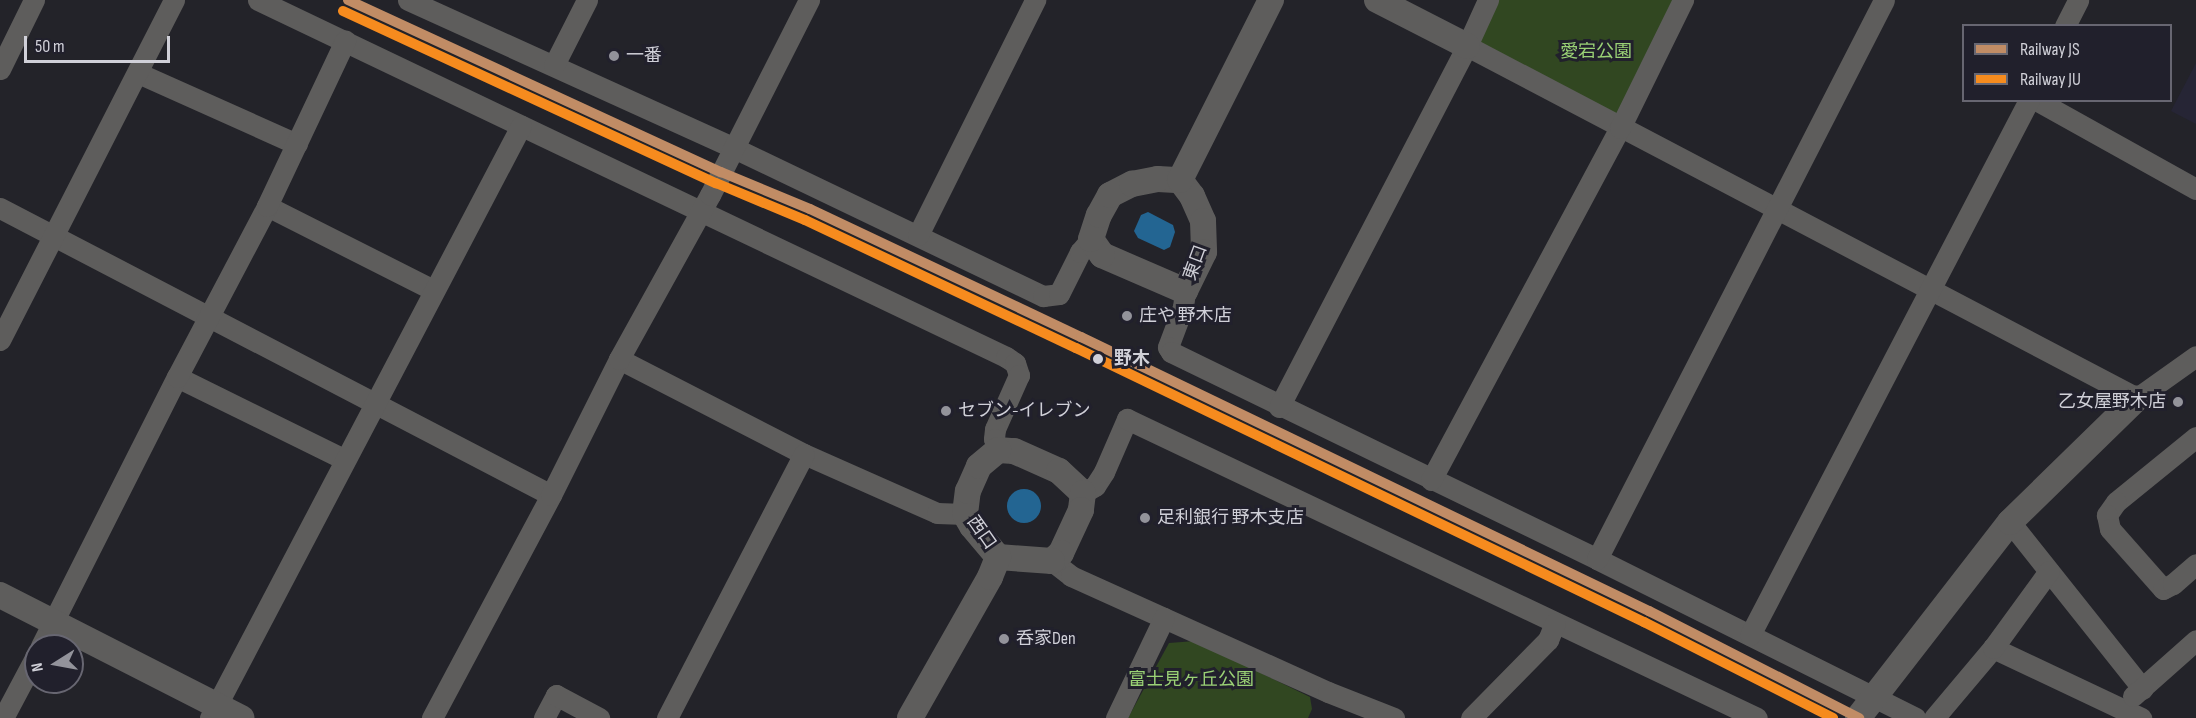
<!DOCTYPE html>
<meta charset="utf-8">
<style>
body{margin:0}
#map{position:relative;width:2196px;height:718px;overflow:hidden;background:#232329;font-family:"Sofia Sans Condensed","Noto Sans JP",sans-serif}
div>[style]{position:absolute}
.built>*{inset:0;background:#262535}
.green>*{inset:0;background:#314721}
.water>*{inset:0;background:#236592}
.round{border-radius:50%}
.minor>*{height:21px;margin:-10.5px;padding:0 10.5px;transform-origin:10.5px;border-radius:10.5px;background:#5e5d5c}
.tertiary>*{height:26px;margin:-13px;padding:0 13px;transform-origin:13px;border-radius:13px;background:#5e5d5c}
.rail-1>*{height:10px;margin:-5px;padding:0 5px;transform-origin:5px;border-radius:5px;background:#c18c65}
.rail-2>*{height:10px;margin:-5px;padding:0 5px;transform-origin:5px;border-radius:5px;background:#f68b1e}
.dots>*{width:16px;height:16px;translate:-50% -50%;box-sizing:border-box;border:3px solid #21202c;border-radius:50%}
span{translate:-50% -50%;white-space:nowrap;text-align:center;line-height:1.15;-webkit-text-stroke:6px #21202c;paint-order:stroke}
.park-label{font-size:18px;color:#9ad175}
.poi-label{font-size:18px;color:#d0d0d8}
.left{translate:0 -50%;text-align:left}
.right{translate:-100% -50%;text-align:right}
.street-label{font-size:18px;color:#d0d0d8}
.stop-label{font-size:18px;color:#d0d0d8;font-weight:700}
.legend{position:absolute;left:1962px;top:24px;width:210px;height:78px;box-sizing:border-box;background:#21202c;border:2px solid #676671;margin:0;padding:8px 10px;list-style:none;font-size:18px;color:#d0d0d8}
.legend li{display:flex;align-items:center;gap:12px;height:30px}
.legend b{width:30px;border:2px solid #676671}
.north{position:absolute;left:24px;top:634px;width:60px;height:60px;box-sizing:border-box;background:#21202c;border:2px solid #676671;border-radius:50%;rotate:259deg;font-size:16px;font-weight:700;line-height:24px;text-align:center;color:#d0d0d8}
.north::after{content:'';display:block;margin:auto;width:21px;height:27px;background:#93939b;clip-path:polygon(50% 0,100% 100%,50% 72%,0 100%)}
.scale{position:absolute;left:24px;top:36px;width:146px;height:27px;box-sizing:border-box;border:3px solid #d0d0d8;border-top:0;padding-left:8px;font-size:18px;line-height:21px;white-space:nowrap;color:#d0d0d8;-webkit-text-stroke:4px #21202c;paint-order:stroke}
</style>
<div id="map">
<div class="built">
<i style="clip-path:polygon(2196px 63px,2196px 124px,2171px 111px)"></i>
</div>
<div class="green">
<i style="clip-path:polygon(1494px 0,1680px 0,1619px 125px,1472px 45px)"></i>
<i style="clip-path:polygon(1195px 641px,1310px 697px,1312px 709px,1308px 718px,1128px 718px,1169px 643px)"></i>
</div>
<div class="water">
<i style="clip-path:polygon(1148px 212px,1173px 225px,1175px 232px,1170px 247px,1164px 250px,1138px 238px,1134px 231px,1141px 215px)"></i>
<i class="round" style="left:1007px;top:489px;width:34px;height:34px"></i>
</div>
<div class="minor">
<i style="left:258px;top:0;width:829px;rotate:25.51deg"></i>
<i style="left:1006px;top:357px;width:11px;rotate:34deg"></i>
<i style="left:1015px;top:363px;width:13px;rotate:72deg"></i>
<i style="left:1019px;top:375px;width:59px;rotate:114deg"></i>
<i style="left:995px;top:429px;width:10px;rotate:96deg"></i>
<i style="left:994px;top:439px;width:12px;rotate:70deg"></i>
<i style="left:408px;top:0;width:358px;rotate:24.4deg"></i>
<i style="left:734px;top:148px;width:343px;rotate:25.6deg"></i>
<i style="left:1043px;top:296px;width:16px;rotate:-7deg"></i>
<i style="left:1059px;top:294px;width:47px;rotate:-63.4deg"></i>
<i style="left:1080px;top:252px;width:17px;rotate:-50deg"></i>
<i style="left:2065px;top:26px;width:29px;rotate:-63deg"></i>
<i style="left:1467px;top:46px;width:757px;rotate:27.72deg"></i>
<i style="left:2137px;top:398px;width:72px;rotate:-35.4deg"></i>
<i style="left:554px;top:65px;width:73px;rotate:-63.1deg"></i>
<i style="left:0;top:69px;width:77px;rotate:-63.8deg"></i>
<i style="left:138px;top:73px;width:174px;rotate:24.1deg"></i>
<i style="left:2036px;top:100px;width:183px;rotate:29.1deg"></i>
<i style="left:267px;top:206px;width:186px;rotate:26.8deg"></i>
<i style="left:0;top:208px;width:621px;rotate:27.51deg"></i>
<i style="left:918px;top:235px;width:263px;rotate:-63.5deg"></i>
<i style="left:1185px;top:291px;width:16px;rotate:97deg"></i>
<i style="left:1183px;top:307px;width:43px;rotate:110.6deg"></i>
<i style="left:1168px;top:347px;width:6px;rotate:59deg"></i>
<i style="left:1171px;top:352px;width:474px;rotate:25.9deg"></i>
<i style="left:1597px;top:559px;width:356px;rotate:26.5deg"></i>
<i style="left:0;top:340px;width:382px;rotate:-62.9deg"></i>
<i style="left:619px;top:359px;width:208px;rotate:27.2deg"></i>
<i style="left:804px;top:454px;width:145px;rotate:23.9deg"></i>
<i style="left:937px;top:513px;width:28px;rotate:2deg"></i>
<i style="left:177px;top:377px;width:186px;rotate:26.2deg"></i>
<i style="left:1279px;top:407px;width:407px;rotate:-62.5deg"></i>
<i style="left:1467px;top:46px;width:51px;rotate:-65.5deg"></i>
<i style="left:2196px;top:437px;width:103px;rotate:140.9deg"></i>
<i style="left:2116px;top:502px;width:16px;rotate:125deg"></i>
<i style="left:2107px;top:515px;width:14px;rotate:78deg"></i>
<i style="left:2110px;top:529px;width:80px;rotate:48.5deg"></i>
<i style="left:2163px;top:589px;width:11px;rotate:-27deg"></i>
<i style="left:2173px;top:584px;width:30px;rotate:-41deg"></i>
<i style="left:1431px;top:480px;width:400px;rotate:-61.8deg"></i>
<i style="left:1620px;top:128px;width:143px;rotate:-63.8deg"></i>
<i style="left:1083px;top:493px;width:14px;rotate:-30deg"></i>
<i style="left:1095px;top:486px;width:17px;rotate:-57deg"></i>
<i style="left:1104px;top:472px;width:58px;rotate:-66.5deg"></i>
<i style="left:1127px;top:419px;width:697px;rotate:25.39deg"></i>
<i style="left:2010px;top:522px;width:213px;rotate:51.5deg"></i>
<i style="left:1597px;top:559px;width:628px;rotate:-62.82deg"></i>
<i style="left:1052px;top:561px;width:24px;rotate:38deg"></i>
<i style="left:1071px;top:576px;width:282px;rotate:24.3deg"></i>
<i style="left:1328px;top:692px;width:71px;rotate:21.5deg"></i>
<i style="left:1750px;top:635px;width:603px;rotate:-62.46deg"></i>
<i style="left:41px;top:646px;width:301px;rotate:-63.2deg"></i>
<i style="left:177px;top:377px;width:193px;rotate:-62.2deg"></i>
<i style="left:267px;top:206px;width:183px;rotate:-64.7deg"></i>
<i style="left:1993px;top:648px;width:164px;rotate:25.3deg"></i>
<i style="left:2133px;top:696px;width:84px;rotate:-41.6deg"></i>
<i style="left:3px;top:718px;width:70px;rotate:-62deg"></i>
<i style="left:210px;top:718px;width:669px;rotate:-62.29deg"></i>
<i style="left:432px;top:718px;width:253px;rotate:-61.9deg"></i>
<i style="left:551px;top:495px;width:152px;rotate:-63.4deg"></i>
<i style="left:619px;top:359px;width:188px;rotate:-61deg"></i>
<i style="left:710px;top:195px;width:219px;rotate:-63.1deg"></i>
<i style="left:544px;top:718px;width:26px;rotate:-62deg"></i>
<i style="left:556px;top:695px;width:49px;rotate:28.1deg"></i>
<i style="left:667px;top:718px;width:297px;rotate:-62.6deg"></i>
<i style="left:1116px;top:718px;width:111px;rotate:-64.4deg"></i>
<i style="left:1471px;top:718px;width:110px;rotate:-45.4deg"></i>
<i style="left:1548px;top:640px;width:18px;rotate:-68deg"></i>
<i style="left:1934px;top:718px;width:92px;rotate:-49.9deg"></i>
<i style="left:1993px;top:648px;width:95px;rotate:-54deg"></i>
</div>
<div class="tertiary">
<i style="left:1377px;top:0;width:101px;rotate:27.1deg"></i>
<i style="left:1158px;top:179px;width:22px;rotate:3deg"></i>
<i style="left:1180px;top:180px;width:20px;rotate:53deg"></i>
<i style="left:1192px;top:196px;width:27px;rotate:66deg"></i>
<i style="left:1203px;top:221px;width:31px;rotate:88deg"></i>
<i style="left:1204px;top:252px;width:43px;rotate:116deg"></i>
<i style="left:1185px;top:291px;width:90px;rotate:-156.6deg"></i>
<i style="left:1102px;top:255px;width:19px;rotate:-125deg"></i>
<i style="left:1091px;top:239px;width:25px;rotate:-72deg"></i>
<i style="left:1099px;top:215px;width:23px;rotate:-61deg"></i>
<i style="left:1110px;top:195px;width:25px;rotate:-27deg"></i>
<i style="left:1132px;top:184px;width:26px;rotate:-11deg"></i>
<i style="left:1180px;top:180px;width:202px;rotate:-63.2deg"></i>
<i style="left:998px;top:450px;width:16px;rotate:4deg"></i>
<i style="left:1014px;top:451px;width:49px;rotate:24deg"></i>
<i style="left:1059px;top:471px;width:33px;rotate:43deg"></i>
<i style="left:1083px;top:493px;width:17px;rotate:97deg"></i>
<i style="left:1081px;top:510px;width:47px;rotate:114.9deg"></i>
<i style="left:1061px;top:553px;width:12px;rotate:138deg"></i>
<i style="left:1052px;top:561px;width:54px;rotate:-175.8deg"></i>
<i style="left:998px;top:557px;width:40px;rotate:-130deg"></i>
<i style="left:972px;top:526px;width:14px;rotate:-120deg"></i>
<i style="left:965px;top:514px;width:23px;rotate:-83deg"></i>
<i style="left:968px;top:491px;width:27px;rotate:-66deg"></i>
<i style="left:979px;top:466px;width:25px;rotate:-40deg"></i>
<i style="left:0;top:595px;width:271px;rotate:27deg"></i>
<i style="left:910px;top:718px;width:162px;rotate:-60.4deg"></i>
<i style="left:990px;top:577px;width:22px;rotate:-68deg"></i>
<i style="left:1858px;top:718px;width:248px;rotate:-52.2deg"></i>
<i style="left:2010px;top:522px;width:177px;rotate:-44.3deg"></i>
</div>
<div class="rail-1">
<i style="left:348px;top:0;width:411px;rotate:24.8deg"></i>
<i style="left:721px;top:172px;width:96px;rotate:22.6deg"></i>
<i style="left:810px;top:209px;width:300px;rotate:25.3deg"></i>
<i style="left:1081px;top:337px;width:631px;rotate:25.75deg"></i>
<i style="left:1649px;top:611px;width:236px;rotate:27deg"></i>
</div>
<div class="rail-2">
<i style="left:343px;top:11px;width:411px;rotate:24.8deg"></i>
<i style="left:716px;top:183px;width:96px;rotate:22.6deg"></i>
<i style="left:805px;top:220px;width:300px;rotate:25.3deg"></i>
<i style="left:1076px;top:348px;width:631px;rotate:25.75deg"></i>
<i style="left:1644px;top:622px;width:212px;rotate:26.9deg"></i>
</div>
<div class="dots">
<i style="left:614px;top:56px;background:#93939b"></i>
<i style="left:1127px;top:316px;background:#93939b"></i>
<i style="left:1098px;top:359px;background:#d0d0d8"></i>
<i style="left:2178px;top:402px;background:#93939b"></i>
<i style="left:946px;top:411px;background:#93939b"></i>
<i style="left:1145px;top:518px;background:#93939b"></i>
<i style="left:1004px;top:639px;background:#93939b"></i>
</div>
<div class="park-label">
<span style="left:1596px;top:52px">愛宕公園</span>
<span style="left:1191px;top:680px">富士見ヶ丘公園</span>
</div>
<div class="poi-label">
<span class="left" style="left:626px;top:56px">一番</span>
<span class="left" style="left:1139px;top:316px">庄や 野木店</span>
<span class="right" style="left:2166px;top:402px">乙女屋野木店</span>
<span class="left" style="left:958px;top:411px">セブン-イレブン</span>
<span class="left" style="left:1157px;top:518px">足利銀行 野木支店</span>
<span class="left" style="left:1016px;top:639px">呑家Den</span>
</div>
<div class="street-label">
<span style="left:1196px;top:263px;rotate:-70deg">東口</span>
<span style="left:981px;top:533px;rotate:55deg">西口</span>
</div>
<div class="stop-label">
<span class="left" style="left:1114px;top:359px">野木</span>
</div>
<ul class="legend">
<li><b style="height:8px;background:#c18c65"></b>Railway JS</li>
<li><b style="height:8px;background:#f68b1e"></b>Railway JU</li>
</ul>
<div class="north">N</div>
<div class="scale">50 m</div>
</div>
